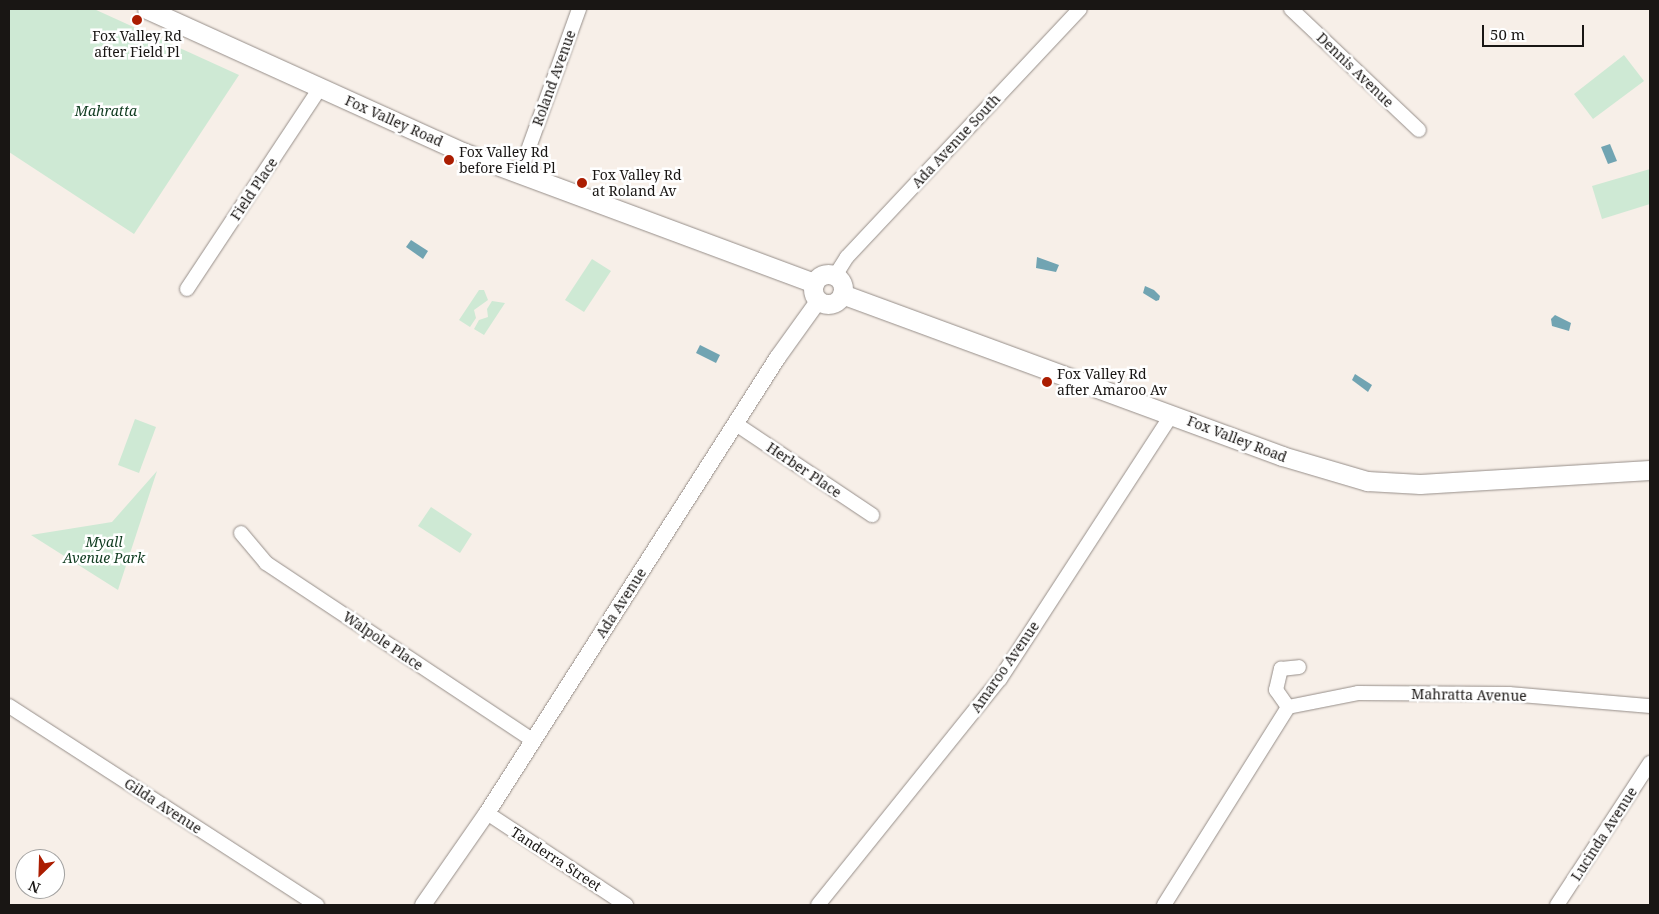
<!DOCTYPE html>
<style>
body{margin:0}
#map{position:relative;width:1659px;height:914px;overflow:hidden;background:#f7efe8;font-family:"Noto Serif",serif}
div>[style]{position:absolute}
.green>*{inset:0;background:#cee9d4}
.water>*{inset:0;background:#71a4b2}
.roads{filter:drop-shadow(0 0 1px #968e89) drop-shadow(0 0 1px #968e89)}
.minor>*{height:14px;margin:-7px;padding:0 7px;transform-origin:7px;border-radius:7px;background:#fff}
.tertiary>*{height:16px;margin:-8px;padding:0 8px;transform-origin:8px;border-radius:8px;background:#fff}
.secondary>*{height:19px;margin:-9.5px;padding:0 9.5px;transform-origin:9.5px;border-radius:9.5px;background:#fff}
.secondary>.ring{margin:-9.5px;padding:0;box-sizing:content-box;background:none;border:19px solid #fff;border-radius:50%}
.dots>*{width:14px;height:14px;translate:-50% -50%;box-sizing:border-box;border:2px solid #fff;border-radius:50%}
span{translate:-50% -50%;white-space:nowrap;text-align:center;line-height:1.15;-webkit-text-stroke:5px #fff;paint-order:stroke}
.poi-label{font-size:14px;color:#191614}
.left{translate:0 -50%;text-align:left}
.street-label{font-size:14px;color:#191614}
.park-label{font-size:14px;color:#0f3b1f;font-style:italic}
.frame{position:absolute;inset:0;border:10px solid #191614;pointer-events:none}
.north{position:absolute;left:15px;top:849px;width:50px;height:50px;box-sizing:border-box;background:#fff;border:1px solid #a3a2a1;border-radius:50%;rotate:204deg;font-size:14px;font-weight:700;line-height:20px;text-align:center;color:#191614}
.north::after{content:'';display:block;margin:auto;width:18px;height:22px;background:#ab1d01;clip-path:polygon(50% 0,100% 100%,50% 72%,0 100%)}
.scale{position:absolute;left:1482px;top:25px;width:102px;height:22px;box-sizing:border-box;border:2px solid #191614;border-top:0;padding-left:6px;font-size:15px;line-height:18px;white-space:nowrap;color:#191614;-webkit-text-stroke:4px #fff;paint-order:stroke}
</style>
<div id="map">
<div class="green">
<i style="clip-path:polygon(9px 9px,94px 9px,239px 75px,134px 234px,9px 152px)"></i>
<i style="clip-path:polygon(1624px 55px,1644px 81px,1593px 119px,1574px 94px)"></i>
<i style="clip-path:polygon(1650px 169px,1650px 204px,1602px 219px,1592px 186px)"></i>
<i style="clip-path:polygon(592px 259px,611px 271px,584px 312px,565px 300px)"></i>
<i style="clip-path:polygon(479px 290px,484px 290px,488px 300px,474px 310px,476px 318px,470px 327px,459px 320px)"></i>
<i style="clip-path:polygon(492px 301px,505px 303px,484px 335px,474px 329px,479px 320px,488px 317px,487px 309px)"></i>
<i style="clip-path:polygon(135px 419px,156px 427px,139px 473px,118px 465px)"></i>
<i style="clip-path:polygon(157px 471px,118px 590px,31px 535px,112px 522px)"></i>
<i style="clip-path:polygon(431px 507px,472px 534px,460px 553px,418px 526px)"></i>
</div>
<div class="water">
<i style="clip-path:polygon(1610px 144px,1617px 161px,1608px 164px,1601px 147px)"></i>
<i style="clip-path:polygon(411px 240px,428px 251px,423px 259px,406px 247px)"></i>
<i style="clip-path:polygon(1037px 257px,1059px 265px,1056px 272px,1036px 268px)"></i>
<i style="clip-path:polygon(1145px 286px,1154px 290px,1160px 296px,1159px 300px,1156px 301px,1143px 293px)"></i>
<i style="clip-path:polygon(1555px 315px,1571px 323px,1569px 331px,1552px 326px,1551px 319px)"></i>
<i style="clip-path:polygon(700px 345px,720px 355px,716px 363px,696px 353px)"></i>
<i style="clip-path:polygon(1355px 374px,1372px 385px,1368px 392px,1352px 380px)"></i>
</div>
<div class="roads">
<div class="minor">
<i style="left:1291px;top:9px;width:176px;rotate:43.4deg"></i>
<i style="left:519px;top:175px;width:177px;rotate:-70.1deg"></i>
<i style="left:835px;top:276px;width:22px;rotate:-58deg"></i>
<i style="left:847px;top:257px;width:340px;rotate:-46.8deg"></i>
<i style="left:187px;top:289px;width:241px;rotate:-56.5deg"></i>
<i style="left:736px;top:424px;width:164px;rotate:33.8deg"></i>
<i style="left:241px;top:533px;width:39px;rotate:50deg"></i>
<i style="left:266px;top:563px;width:320px;rotate:33.6deg"></i>
<i style="left:9px;top:706px;width:367px;rotate:32.9deg"></i>
<i style="left:1288px;top:707px;width:21px;rotate:-125deg"></i>
<i style="left:1276px;top:690px;width:22px;rotate:-77deg"></i>
<i style="left:1281px;top:669px;width:18px;rotate:-6deg"></i>
<i style="left:487px;top:813px;width:167px;rotate:33.5deg"></i>
<i style="left:818px;top:905px;width:290px;rotate:-51.2deg"></i>
<i style="left:1000px;top:679px;width:316px;rotate:-57deg"></i>
<i style="left:1164px;top:905px;width:234px;rotate:-57.9deg"></i>
<i style="left:1288px;top:707px;width:71px;rotate:-11.3deg"></i>
<i style="left:1358px;top:693px;width:151px;rotate:0.4deg"></i>
<i style="left:1509px;top:694px;width:142px;rotate:4.9deg"></i>
<i style="left:1557px;top:905px;width:170px;rotate:-56.8deg"></i>
</div>
<div class="tertiary">
<i style="left:423px;top:905px;width:112px;rotate:-55.2deg"></i>
<i style="left:487px;top:813px;width:541px;rotate:-57.46deg"></i>
<i style="left:778px;top:357px;width:70px;rotate:-54.3deg"></i>
</div>
<div class="secondary">
<i style="left:147px;top:9px;width:346px;rotate:24.4deg"></i>
<i style="left:462px;top:152px;width:376px;rotate:20.4deg"></i>
<i class="ring" style="left:813px;top:274px;width:11px;height:11px"></i>
<i style="left:842px;top:294px;width:469px;rotate:20.2deg"></i>
<i style="left:1282px;top:456px;width:89px;rotate:16.4deg"></i>
<i style="left:1367px;top:481px;width:53px;rotate:3.2deg"></i>
<i style="left:1420px;top:484px;width:230px;rotate:-3.5deg"></i>
</div>
</div>
<div class="dots">
<i style="left:137px;top:20px;background:#ab1d01"></i>
<i style="left:449px;top:160px;background:#ab1d01"></i>
<i style="left:582px;top:183px;background:#ab1d01"></i>
<i style="left:1047px;top:382px;background:#ab1d01"></i>
</div>
<div class="poi-label">
<span style="left:137px;top:44px">Fox Valley Rd<br>after Field Pl</span>
<span class="left" style="left:459px;top:160px">Fox Valley Rd<br>before Field Pl</span>
<span class="left" style="left:592px;top:183px">Fox Valley Rd<br>at Roland Av</span>
<span class="left" style="left:1057px;top:382px">Fox Valley Rd<br>after Amaroo Av</span>
</div>
<div class="street-label">
<span style="left:1355px;top:70px;rotate:44deg">Dennis Avenue</span>
<span style="left:554px;top:78px;rotate:-70deg">Roland Avenue</span>
<span style="left:394px;top:121px;rotate:24deg">Fox Valley Road</span>
<span style="left:956px;top:141px;rotate:-47deg">Ada Avenue South</span>
<span style="left:254px;top:189px;rotate:-56deg">Field Place</span>
<span style="left:1237px;top:439px;rotate:21deg">Fox Valley Road</span>
<span style="left:804px;top:470px;rotate:34deg">Herber Place</span>
<span style="left:621px;top:603px;rotate:-57deg">Ada Avenue</span>
<span style="left:383px;top:641px;rotate:34deg">Walpole Place</span>
<span style="left:1005px;top:667px;rotate:-55deg">Amaroo Avenue</span>
<span style="left:1469px;top:695px;rotate:1deg">Mahratta Avenue</span>
<span style="left:163px;top:806px;rotate:33deg">Gilda Avenue</span>
<span style="left:1604px;top:834px;rotate:-57deg">Lucinda Avenue</span>
<span style="left:556px;top:859px;rotate:33deg">Tanderra Street</span>
</div>
<div class="park-label">
<span style="left:106px;top:111px">Mahratta</span>
<span style="left:104px;top:550px">Myall<br>Avenue Park</span>
</div>
<div class="frame"></div>
<div class="north">N</div>
<div class="scale">50 m</div>
</div>
